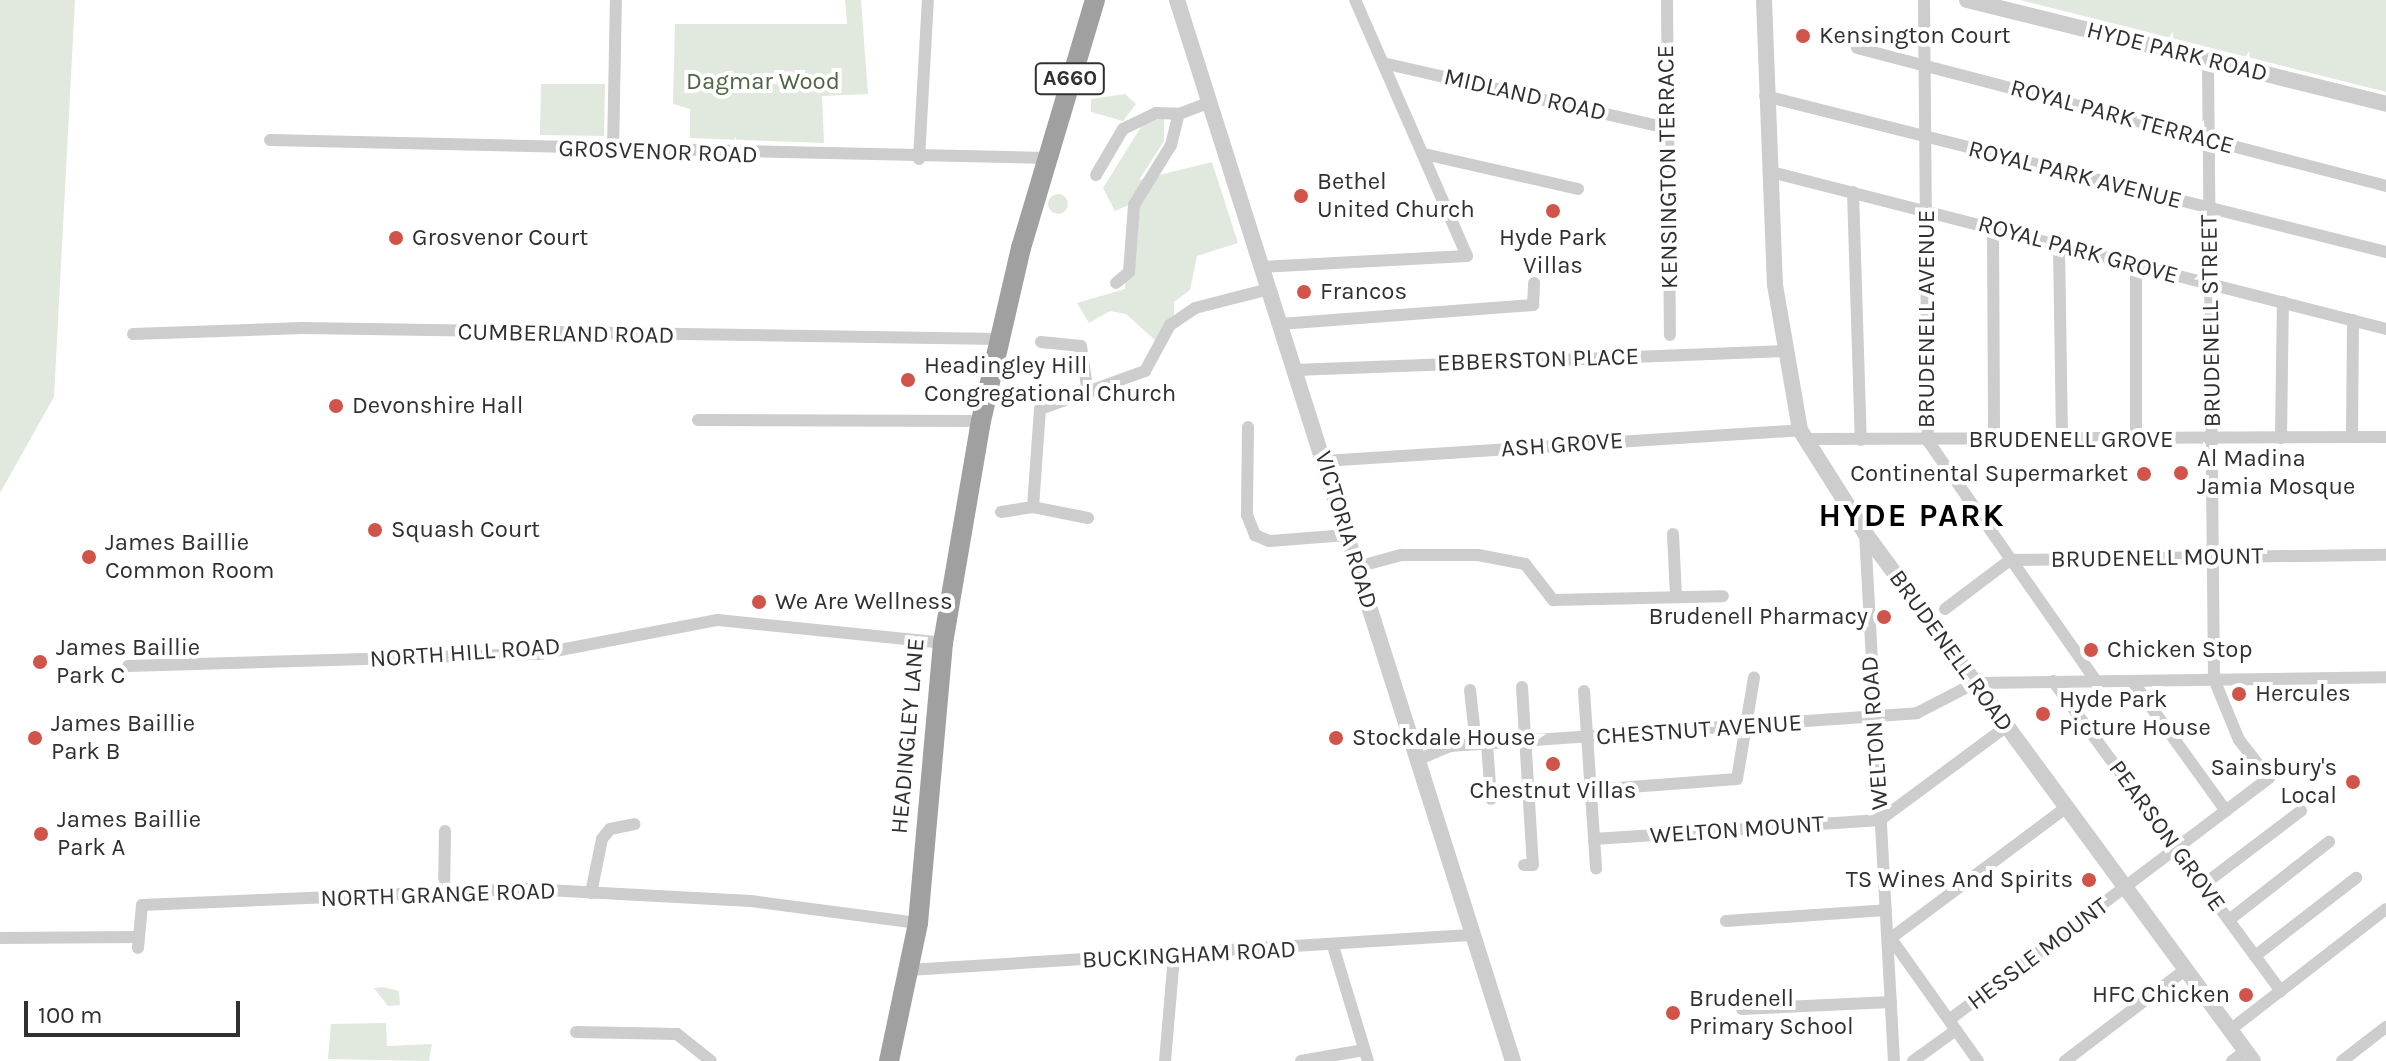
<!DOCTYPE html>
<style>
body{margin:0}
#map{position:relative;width:2386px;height:1061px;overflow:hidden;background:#fff;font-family:Karla,sans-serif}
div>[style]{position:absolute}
.green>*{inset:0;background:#e1e8dd}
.round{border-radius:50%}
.minor>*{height:12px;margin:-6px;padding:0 6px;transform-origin:6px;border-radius:6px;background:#cdcdcd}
.tertiary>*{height:16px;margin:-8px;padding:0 8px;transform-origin:8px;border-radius:8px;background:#cdcdcd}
.trunk>*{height:20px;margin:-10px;padding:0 10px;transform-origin:10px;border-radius:10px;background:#a0a0a0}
.dots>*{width:22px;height:22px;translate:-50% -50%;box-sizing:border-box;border:4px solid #fff;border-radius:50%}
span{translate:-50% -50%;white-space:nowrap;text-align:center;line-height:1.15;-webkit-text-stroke:8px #fff;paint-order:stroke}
.shield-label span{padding:2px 6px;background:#fff;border:2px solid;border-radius:6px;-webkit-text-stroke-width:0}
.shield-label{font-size:22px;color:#303030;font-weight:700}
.poi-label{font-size:24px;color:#303030}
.left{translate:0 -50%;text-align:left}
.right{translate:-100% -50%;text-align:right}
.street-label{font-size:24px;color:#303030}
.park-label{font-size:24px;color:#4e6743}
.district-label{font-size:32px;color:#000;font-weight:700;letter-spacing:2px}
.scale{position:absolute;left:24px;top:1001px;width:216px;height:36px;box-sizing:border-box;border:4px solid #303030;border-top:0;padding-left:10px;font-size:24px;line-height:28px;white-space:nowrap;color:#303030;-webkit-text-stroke:6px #fff;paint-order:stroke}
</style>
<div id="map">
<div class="green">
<i style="clip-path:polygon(0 0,75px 0,54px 397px,0 493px)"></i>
<i style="clip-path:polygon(845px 0,861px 0,868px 94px,822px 96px,824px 143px,690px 138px,690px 109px,673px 104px,675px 24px,847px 24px)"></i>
<i style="clip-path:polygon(2020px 0,2386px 0,2386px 92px)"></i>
<i style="clip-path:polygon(541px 84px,605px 84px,604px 136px,540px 135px)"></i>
<i style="clip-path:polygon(1125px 94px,1136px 104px,1123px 121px,1091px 112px,1091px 99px)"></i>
<i style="clip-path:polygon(1164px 118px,1164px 141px,1139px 180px,1212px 162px,1238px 243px,1197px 256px,1190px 290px,1174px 302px,1174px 316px,1156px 341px,1126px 314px,1110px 311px,1089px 323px,1077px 303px,1125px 289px,1129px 205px,1115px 211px,1103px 188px,1144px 122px)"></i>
<i class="round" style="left:1048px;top:194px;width:20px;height:20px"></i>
<i style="clip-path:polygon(383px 987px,399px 991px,400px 1005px,388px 1006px,374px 988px)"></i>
<i style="clip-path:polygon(386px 1023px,387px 1046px,432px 1044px,429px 1061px,328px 1059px,331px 1024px)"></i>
</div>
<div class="minor">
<i style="left:1667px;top:0;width:335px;rotate:89.5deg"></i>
<i style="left:1924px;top:0;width:441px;rotate:89.5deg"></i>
<i style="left:1928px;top:441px;width:293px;rotate:55deg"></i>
<i style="left:1857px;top:48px;width:547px;rotate:14.62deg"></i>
<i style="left:1383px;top:63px;width:291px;rotate:12.9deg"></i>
<i style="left:1765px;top:96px;width:640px;rotate:14.1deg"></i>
<i style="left:270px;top:140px;width:776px;rotate:1.33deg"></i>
<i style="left:613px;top:151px;width:151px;rotate:-88.9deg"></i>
<i style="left:1424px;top:154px;width:158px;rotate:12.8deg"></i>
<i style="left:919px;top:159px;width:159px;rotate:-86.8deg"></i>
<i style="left:1771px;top:172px;width:635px;rotate:14.32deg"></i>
<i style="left:1096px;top:175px;width:53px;rotate:-59.6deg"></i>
<i style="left:1123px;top:129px;width:37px;rotate:-26deg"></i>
<i style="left:1156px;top:113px;width:23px;rotate:2deg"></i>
<i style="left:1853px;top:192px;width:248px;rotate:88.2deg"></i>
<i style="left:1993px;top:228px;width:213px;rotate:89.7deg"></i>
<i style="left:2059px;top:246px;width:193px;rotate:89.1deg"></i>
<i style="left:2136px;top:266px;width:174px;rotate:90deg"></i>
<i style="left:1262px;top:267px;width:205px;rotate:-3.1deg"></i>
<i style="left:1467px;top:256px;width:279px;rotate:-113.6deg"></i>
<i style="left:1116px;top:283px;width:17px;rotate:-40deg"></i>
<i style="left:1129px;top:272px;width:67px;rotate:-85.7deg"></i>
<i style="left:1134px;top:205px;width:70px;rotate:-58.3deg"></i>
<i style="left:1171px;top:145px;width:32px;rotate:-76deg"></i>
<i style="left:1179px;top:114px;width:34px;rotate:-21deg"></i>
<i style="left:1280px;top:324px;width:254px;rotate:-4.3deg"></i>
<i style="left:1533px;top:305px;width:22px;rotate:-87deg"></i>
<i style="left:133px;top:334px;width:169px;rotate:-2deg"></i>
<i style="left:302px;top:328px;width:697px;rotate:0.9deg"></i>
<i style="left:1041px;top:342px;width:40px;rotate:5.7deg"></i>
<i style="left:1081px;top:346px;width:49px;rotate:81.7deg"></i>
<i style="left:1295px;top:370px;width:486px;rotate:-2.2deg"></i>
<i style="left:698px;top:420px;width:283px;rotate:0.2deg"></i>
<i style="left:1248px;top:427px;width:88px;rotate:90.7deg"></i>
<i style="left:1247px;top:515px;width:22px;rotate:68deg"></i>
<i style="left:1255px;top:535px;width:15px;rotate:23deg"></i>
<i style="left:1269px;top:541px;width:78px;rotate:-4.4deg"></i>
<i style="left:2352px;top:437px;width:117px;rotate:-89.5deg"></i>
<i style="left:2281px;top:438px;width:136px;rotate:-89.2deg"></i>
<i style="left:1805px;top:439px;width:581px;rotate:-0.2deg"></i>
<i style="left:1324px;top:461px;width:477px;rotate:-3.7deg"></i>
<i style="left:1001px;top:512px;width:32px;rotate:-9deg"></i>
<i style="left:1088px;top:518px;width:56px;rotate:-168.7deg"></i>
<i style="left:1033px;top:507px;width:98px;rotate:-85.9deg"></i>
<i style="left:1040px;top:409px;width:112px;rotate:-19.9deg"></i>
<i style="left:1145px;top:371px;width:52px;rotate:-61.5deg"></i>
<i style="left:1170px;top:325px;width:30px;rotate:-34deg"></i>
<i style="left:1195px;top:308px;width:76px;rotate:-14.4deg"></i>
<i style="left:1865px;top:533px;width:529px;rotate:86.86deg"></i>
<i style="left:1673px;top:534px;width:61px;rotate:87.2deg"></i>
<i style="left:1357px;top:567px;width:46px;rotate:-15.3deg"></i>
<i style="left:1401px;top:555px;width:77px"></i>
<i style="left:1478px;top:555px;width:48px;rotate:10.8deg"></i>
<i style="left:1525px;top:564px;width:46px;rotate:52.1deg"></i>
<i style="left:1553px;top:600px;width:170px;rotate:-1.3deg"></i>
<i style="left:1945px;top:609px;width:81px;rotate:-37deg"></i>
<i style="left:2010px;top:560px;width:376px;rotate:-0.8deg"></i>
<i style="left:128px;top:666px;width:411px;rotate:-1.7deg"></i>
<i style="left:539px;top:654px;width:182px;rotate:-10.8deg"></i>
<i style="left:718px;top:620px;width:226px;rotate:5.8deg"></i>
<i style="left:2053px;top:681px;width:385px;rotate:53.7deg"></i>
<i style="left:2133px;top:682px;width:159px;rotate:54.2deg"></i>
<i style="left:1522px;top:687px;width:178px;rotate:86.5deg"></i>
<i style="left:1533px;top:865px;width:9px;rotate:180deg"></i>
<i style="left:1470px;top:690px;width:54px;rotate:83.7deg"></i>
<i style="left:1584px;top:691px;width:178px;rotate:86.1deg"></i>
<i style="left:1487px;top:744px;width:55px;rotate:85.8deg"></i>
<i style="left:1417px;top:760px;width:36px;rotate:-23deg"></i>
<i style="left:1450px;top:746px;width:468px;rotate:-4deg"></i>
<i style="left:1917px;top:713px;width:65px;rotate:-27.3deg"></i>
<i style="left:1975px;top:683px;width:411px;rotate:-0.8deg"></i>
<i style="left:1591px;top:790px;width:146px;rotate:-4.3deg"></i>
<i style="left:1737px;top:779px;width:103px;rotate:-80.5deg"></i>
<i style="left:1594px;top:839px;width:287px;rotate:-3.8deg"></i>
<i style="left:1880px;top:820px;width:158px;rotate:-36.5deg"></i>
<i style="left:2203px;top:885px;width:123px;rotate:-37.1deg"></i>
<i style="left:591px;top:893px;width:55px;rotate:-78.5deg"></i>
<i style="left:602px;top:839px;width:13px;rotate:-51deg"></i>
<i style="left:610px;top:829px;width:25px;rotate:-11deg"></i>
<i style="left:444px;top:894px;width:63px;rotate:-89.1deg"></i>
<i style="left:2229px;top:920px;width:127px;rotate:-38deg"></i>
<i style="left:1726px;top:921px;width:160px;rotate:-3.9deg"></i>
<i style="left:1887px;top:933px;width:157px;rotate:54.6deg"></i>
<i style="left:0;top:938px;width:139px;rotate:-0.4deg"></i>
<i style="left:1891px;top:938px;width:219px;rotate:-36.7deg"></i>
<i style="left:1333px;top:946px;width:120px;rotate:73.1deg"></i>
<i style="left:138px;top:948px;width:43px;rotate:-84.7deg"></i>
<i style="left:142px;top:905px;width:386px;rotate:-2.4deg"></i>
<i style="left:528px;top:889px;width:223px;rotate:3.1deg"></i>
<i style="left:751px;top:901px;width:168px;rotate:7.5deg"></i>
<i style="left:2255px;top:956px;width:128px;rotate:-37.7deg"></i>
<i style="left:908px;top:970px;width:563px;rotate:-3.56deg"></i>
<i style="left:1742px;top:1009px;width:149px;rotate:-2.7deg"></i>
<i style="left:1949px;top:1020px;width:401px;rotate:-37.1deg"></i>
<i style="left:2269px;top:778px;width:48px;rotate:-128.3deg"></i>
<i style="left:2239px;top:740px;width:66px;rotate:-112.3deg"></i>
<i style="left:2214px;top:679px;width:619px;rotate:-90.56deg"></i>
<i style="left:2230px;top:1030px;width:197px;rotate:-37.8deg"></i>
<i style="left:576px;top:1032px;width:101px;rotate:1.1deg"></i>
<i style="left:677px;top:1034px;width:43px;rotate:38.5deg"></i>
<i style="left:1165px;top:1061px;width:106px;rotate:-85.1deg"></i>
<i style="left:1301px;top:1061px;width:64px;rotate:-9.9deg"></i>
<i style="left:1913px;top:1061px;width:53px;rotate:-35.8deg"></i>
<i style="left:2065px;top:1061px;width:152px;rotate:-37.2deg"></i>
<i style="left:2232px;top:1061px;width:17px;rotate:-36deg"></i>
<i style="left:2342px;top:1061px;width:56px;rotate:-37.7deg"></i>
</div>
<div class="tertiary">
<i style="left:1177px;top:0;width:1113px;rotate:72.43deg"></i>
<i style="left:1764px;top:0;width:285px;rotate:87.8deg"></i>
<i style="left:1775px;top:285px;width:147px;rotate:80.2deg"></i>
<i style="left:1800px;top:430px;width:122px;rotate:57.7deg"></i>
<i style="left:1865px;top:533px;width:655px;rotate:53.69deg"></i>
<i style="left:1967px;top:0;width:432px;rotate:13.9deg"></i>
</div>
<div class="trunk">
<i style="left:889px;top:1061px;width:141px;rotate:-78.1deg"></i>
<i style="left:918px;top:923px;width:281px;rotate:-84.9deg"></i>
<i style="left:943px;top:643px;width:225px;rotate:-80.3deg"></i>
<i style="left:981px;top:421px;width:178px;rotate:-77deg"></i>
<i style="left:1021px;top:248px;width:259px;rotate:-73.4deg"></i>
</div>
<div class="dots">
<i style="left:1803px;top:36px;background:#d05449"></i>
<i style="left:1301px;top:196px;background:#d05449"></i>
<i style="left:1553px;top:211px;background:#d05449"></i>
<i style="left:396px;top:238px;background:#d05449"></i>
<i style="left:1304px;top:292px;background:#d05449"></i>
<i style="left:908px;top:380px;background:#d05449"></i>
<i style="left:336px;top:406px;background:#d05449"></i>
<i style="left:2181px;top:473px;background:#d05449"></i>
<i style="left:2144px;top:474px;background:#d05449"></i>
<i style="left:375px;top:530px;background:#d05449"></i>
<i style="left:89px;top:557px;background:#d05449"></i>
<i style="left:759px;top:602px;background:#d05449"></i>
<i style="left:1884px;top:617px;background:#d05449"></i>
<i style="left:2091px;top:650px;background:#d05449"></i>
<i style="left:40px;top:662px;background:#d05449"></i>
<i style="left:2239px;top:694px;background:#d05449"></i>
<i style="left:2043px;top:714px;background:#d05449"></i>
<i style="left:35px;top:738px;background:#d05449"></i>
<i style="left:1336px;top:738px;background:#d05449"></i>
<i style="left:1553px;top:764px;background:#d05449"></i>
<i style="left:2353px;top:782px;background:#d05449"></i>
<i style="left:41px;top:834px;background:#d05449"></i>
<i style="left:2089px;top:880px;background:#d05449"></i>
<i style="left:2246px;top:995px;background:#d05449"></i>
<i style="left:1673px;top:1013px;background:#d05449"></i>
</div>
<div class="shield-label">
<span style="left:1070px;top:79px">A660</span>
</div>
<div class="poi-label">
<span class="left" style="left:1819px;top:36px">Kensington Court</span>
<span class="left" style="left:1317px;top:196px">Bethel<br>United Church</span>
<span class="left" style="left:412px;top:238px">Grosvenor Court</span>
<span style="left:1553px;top:252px">Hyde Park<br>Villas</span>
<span class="left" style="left:1320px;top:292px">Francos</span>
<span class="left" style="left:924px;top:380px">Headingley Hill<br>Congregational Church</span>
<span class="left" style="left:352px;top:406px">Devonshire Hall</span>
<span class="left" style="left:2197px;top:473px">Al Madina<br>Jamia Mosque</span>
<span class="right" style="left:2128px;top:474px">Continental Supermarket</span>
<span class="left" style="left:391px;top:530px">Squash Court</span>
<span class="left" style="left:105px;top:557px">James Baillie<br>Common Room</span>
<span class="left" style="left:775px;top:602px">We Are Wellness</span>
<span class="right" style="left:1868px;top:617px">Brudenell Pharmacy</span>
<span class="left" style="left:56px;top:662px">James Baillie<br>Park C</span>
<span class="left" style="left:2107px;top:650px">Chicken Stop</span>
<span class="left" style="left:2255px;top:694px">Hercules</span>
<span class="left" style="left:2059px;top:714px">Hyde Park<br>Picture House</span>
<span class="left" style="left:51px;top:738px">James Baillie<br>Park B</span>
<span class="left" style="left:1352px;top:738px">Stockdale House</span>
<span class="right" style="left:2337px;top:782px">Sainsbury's<br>Local</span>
<span style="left:1553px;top:791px">Chestnut Villas</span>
<span class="left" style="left:57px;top:834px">James Baillie<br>Park A</span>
<span class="right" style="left:2073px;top:880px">TS Wines And Spirits</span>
<span class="right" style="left:2230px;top:995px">HFC Chicken</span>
<span class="left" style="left:1689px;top:1013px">Brudenell<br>Primary School</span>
</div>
<div class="street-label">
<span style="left:2177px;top:52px;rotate:14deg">HYDE PARK ROAD</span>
<span style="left:1525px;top:95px;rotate:13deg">MIDLAND ROAD</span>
<span style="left:2122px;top:117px;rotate:15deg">ROYAL PARK TERRACE</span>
<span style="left:658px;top:152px;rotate:2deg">GROSVENOR ROAD</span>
<span style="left:1668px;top:167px;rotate:-91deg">KENSINGTON TERRACE</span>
<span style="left:2075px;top:175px;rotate:14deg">ROYAL PARK AVENUE</span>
<span style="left:2078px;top:250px;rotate:15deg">ROYAL PARK GROVE</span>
<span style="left:1927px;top:319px;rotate:-90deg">BRUDENELL AVENUE</span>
<span style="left:2211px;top:321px;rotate:-91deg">BRUDENELL STREET</span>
<span style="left:566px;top:334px;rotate:1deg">CUMBERLAND ROAD</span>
<span style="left:1538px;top:360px;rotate:-2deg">EBBERSTON PLACE</span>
<span style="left:2071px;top:440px">BRUDENELL GROVE</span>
<span style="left:1562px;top:445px;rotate:-4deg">ASH GROVE</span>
<span style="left:1346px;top:530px;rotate:73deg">VICTORIA ROAD</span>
<span style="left:2157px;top:558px;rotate:-1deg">BRUDENELL MOUNT</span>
<span style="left:1951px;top:651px;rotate:54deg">BRUDENELL ROAD</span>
<span style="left:465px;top:653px;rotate:-4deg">NORTH HILL ROAD</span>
<span style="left:1699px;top:730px;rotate:-4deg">CHESTNUT AVENUE</span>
<span style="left:1875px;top:733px;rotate:-94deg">WELTON ROAD</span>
<span style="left:908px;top:736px;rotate:-85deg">HEADINGLEY LANE</span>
<span style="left:1737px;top:830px;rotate:-4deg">WELTON MOUNT</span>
<span style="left:2167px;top:836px;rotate:54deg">PEARSON GROVE</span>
<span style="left:438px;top:895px;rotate:-2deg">NORTH GRANGE ROAD</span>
<span style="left:2038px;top:954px;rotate:-37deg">HESSLE MOUNT</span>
<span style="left:1189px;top:955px;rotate:-3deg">BUCKINGHAM ROAD</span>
</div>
<div class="park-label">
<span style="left:763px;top:82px">Dagmar Wood</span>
</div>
<div class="district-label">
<span style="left:1912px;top:516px">HYDE PARK</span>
</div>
<div class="scale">100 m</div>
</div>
